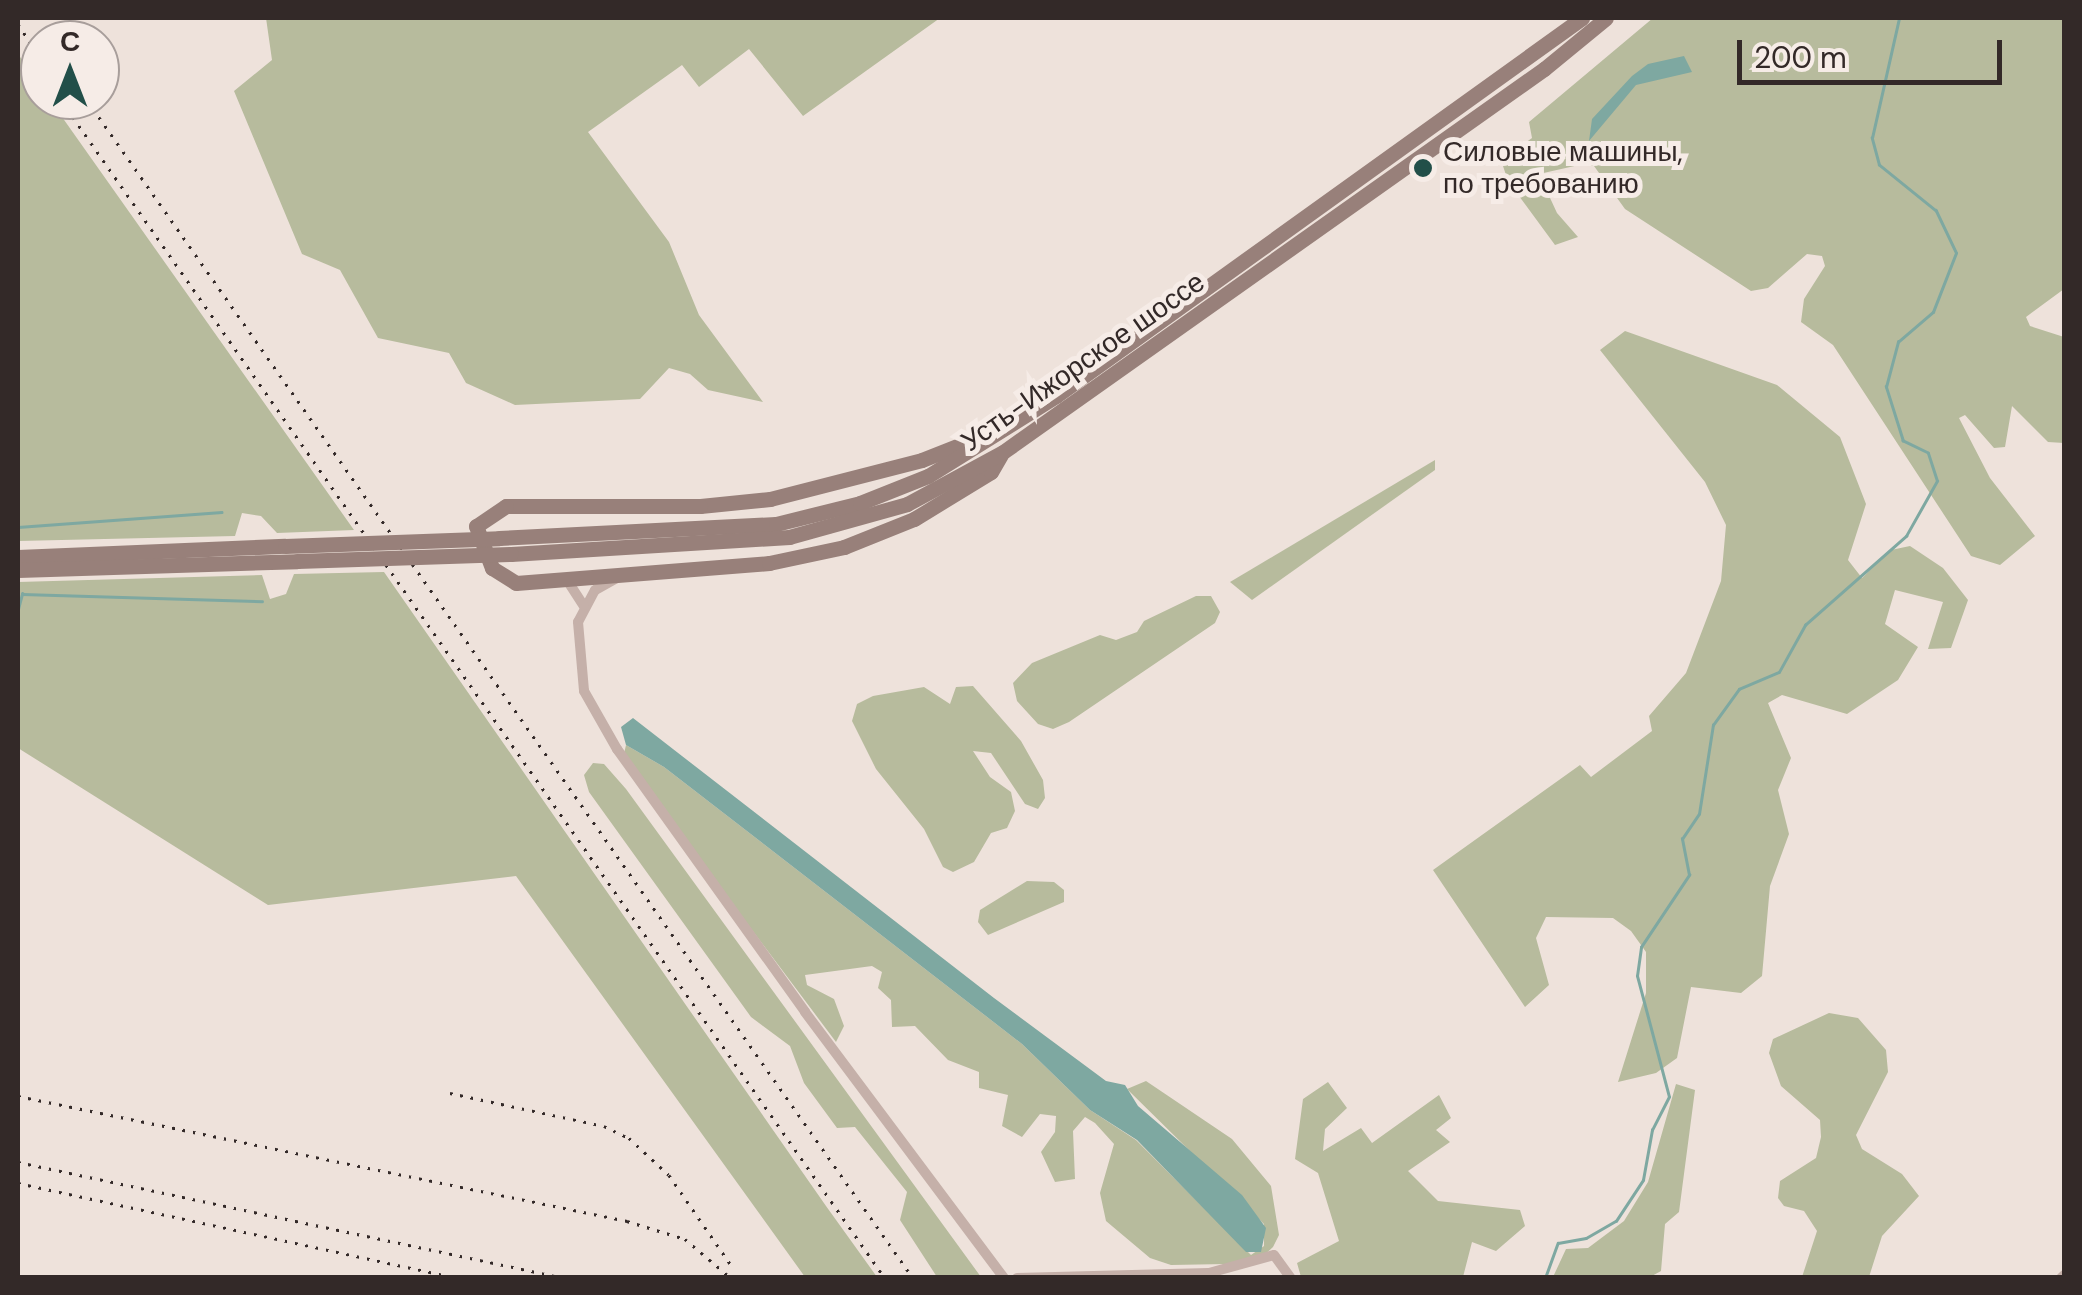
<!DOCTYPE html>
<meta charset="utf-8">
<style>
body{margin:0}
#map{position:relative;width:2082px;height:1295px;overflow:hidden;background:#eee2db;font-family:"DM Sans",sans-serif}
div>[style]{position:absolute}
.green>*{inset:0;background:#b7bb9d}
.water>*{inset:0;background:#7ea8a1}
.stream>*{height:2.5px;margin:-1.25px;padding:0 1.25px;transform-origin:1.25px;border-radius:1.25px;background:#7ea8a1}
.street>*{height:10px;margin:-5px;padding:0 5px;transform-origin:5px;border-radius:5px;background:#c5b0a9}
.secondary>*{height:15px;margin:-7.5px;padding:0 7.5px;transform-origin:7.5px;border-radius:7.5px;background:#98807a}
.rail>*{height:2.5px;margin-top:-1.25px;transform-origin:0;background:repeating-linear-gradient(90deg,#332928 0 2.5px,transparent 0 10.5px)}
.secondary-bridge>*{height:15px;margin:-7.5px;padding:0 7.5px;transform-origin:7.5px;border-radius:7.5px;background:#98807a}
.dots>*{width:28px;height:28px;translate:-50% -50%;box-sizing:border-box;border:5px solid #f6ece7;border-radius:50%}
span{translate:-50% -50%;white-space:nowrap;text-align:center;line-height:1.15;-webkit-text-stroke:10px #f6ece7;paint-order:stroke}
.poi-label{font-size:28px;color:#332928}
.left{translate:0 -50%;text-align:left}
.street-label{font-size:28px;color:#332928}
.frame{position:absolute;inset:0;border:20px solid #332928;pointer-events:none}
.north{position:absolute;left:20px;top:20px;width:100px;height:100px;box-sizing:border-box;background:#f6ece7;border:2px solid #a89e9b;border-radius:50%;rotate:0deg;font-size:28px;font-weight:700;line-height:40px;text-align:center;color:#332928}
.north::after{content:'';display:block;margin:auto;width:35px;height:45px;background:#224f49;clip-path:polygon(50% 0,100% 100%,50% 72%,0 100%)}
.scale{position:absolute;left:1737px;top:40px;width:265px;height:45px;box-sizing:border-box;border:5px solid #332928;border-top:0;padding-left:12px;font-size:30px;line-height:35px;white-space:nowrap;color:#332928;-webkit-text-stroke:8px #f6ece7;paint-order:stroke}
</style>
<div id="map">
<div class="green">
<i style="clip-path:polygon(266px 18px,940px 18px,803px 116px,749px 49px,699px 87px,682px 65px,588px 132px,669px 242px,699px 315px,763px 402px,708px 390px,690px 374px,669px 368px,640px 399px,515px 405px,466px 383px,449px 353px,378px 338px,340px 270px,302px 254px,234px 91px,272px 60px)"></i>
<i style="clip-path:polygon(1653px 18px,2064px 18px,2064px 289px,2026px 317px,2030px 326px,2064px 337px,2064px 443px,2048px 442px,2012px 406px,2005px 447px,1994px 448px,1965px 415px,1959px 418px,1990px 478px,2035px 536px,2000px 565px,1971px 556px,1833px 345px,1801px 322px,1804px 299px,1825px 266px,1822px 256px,1807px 254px,1768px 288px,1751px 291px,1625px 209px,1594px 166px,1579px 165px,1539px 174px,1557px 213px,1578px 237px,1555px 245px,1508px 181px,1501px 160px,1532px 138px,1529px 122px)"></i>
<i style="clip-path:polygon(18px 54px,40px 86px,40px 100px,50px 100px,354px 530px,277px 533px,261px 516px,242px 513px,235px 536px,18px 541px)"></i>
<i style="clip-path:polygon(1625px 331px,1777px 385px,1840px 437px,1866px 504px,1848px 560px,1862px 578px,1891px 550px,1910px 546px,1943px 568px,1968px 600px,1951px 648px,1928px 649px,1943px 602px,1895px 590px,1885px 624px,1918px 647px,1898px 680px,1847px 714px,1782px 695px,1768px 703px,1791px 758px,1778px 790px,1789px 834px,1770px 886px,1762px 976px,1741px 993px,1691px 987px,1677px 1058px,1656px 1073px,1618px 1082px,1646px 993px,1646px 952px,1631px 931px,1613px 918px,1546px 917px,1536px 938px,1549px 985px,1525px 1007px,1433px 870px,1580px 765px,1591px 777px,1652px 731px,1649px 716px,1686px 673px,1721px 581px,1726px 525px,1705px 482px,1600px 350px)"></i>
<i style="clip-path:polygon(1435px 460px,1435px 470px,1252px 600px,1230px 582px)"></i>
<i style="clip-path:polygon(384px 572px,826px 1206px,877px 1277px,805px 1277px,516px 876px,268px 905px,18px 748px,18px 582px,262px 575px,270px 599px,286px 594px,294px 574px)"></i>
<i style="clip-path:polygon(1196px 596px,1211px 596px,1220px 612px,1215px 623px,1069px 722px,1053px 729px,1038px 724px,1017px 701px,1013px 683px,1032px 663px,1100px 635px,1116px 640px,1137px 632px,1144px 621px)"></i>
<i style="clip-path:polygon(973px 686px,1021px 741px,1043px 780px,1045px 798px,1038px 809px,1025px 804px,991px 753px,973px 751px,990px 777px,1011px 792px,1015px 811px,1007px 828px,991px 833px,974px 862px,953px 872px,943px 867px,924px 829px,876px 769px,852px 721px,857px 704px,873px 696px,924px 687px,950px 704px,956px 687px)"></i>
<i style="clip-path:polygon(626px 745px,664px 767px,1022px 1044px,1090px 1110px,1136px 1140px,1251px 1255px,1264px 1246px,1264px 1224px,1127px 1089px,1146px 1081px,1232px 1139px,1271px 1186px,1279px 1235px,1273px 1247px,1262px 1257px,1226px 1264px,1171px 1265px,1150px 1258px,1106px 1221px,1100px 1193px,1114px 1144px,1095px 1123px,1085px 1117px,1073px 1131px,1075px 1179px,1055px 1182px,1041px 1152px,1055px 1132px,1056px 1116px,1040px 1114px,1022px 1137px,1002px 1126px,1008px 1095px,979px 1088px,979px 1072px,948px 1060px,915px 1026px,892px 1027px,891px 1000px,878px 988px,882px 972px,872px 966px,805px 975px,807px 985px,834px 999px,844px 1026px,836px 1042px,623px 758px)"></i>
<i style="clip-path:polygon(593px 763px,604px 764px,626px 789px,981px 1277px,937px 1277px,900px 1220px,907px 1192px,855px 1127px,837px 1128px,804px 1083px,790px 1046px,751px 1017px,589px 792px,584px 775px)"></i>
<i style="clip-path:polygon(1027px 881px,1054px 882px,1064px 890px,1064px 902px,988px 935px,978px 922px,980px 910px)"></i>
<i style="clip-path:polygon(1829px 1013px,1858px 1018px,1886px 1050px,1888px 1072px,1856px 1135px,1862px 1149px,1902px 1174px,1919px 1196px,1882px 1236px,1869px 1277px,1802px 1277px,1817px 1231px,1804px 1211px,1784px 1206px,1778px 1198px,1780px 1181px,1816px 1158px,1821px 1137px,1820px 1120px,1781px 1086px,1769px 1053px,1773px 1039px)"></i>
<i style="clip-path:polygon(1328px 1082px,1347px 1108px,1325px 1129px,1323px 1151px,1361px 1128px,1372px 1143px,1439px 1095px,1451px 1118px,1436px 1130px,1450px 1142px,1408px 1171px,1438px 1201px,1520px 1210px,1525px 1226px,1496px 1251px,1472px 1242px,1463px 1277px,1301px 1277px,1297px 1263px,1339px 1241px,1318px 1173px,1295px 1159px,1303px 1099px)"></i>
<i style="clip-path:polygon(1676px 1084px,1695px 1090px,1679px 1212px,1665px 1224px,1661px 1271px,1650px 1277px,1553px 1277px,1566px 1249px,1588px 1248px,1624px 1221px,1648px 1182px)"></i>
</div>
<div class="water">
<i style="clip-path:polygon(1684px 56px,1692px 72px,1636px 85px,1589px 141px,1592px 119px,1632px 76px,1648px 64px)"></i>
<i style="clip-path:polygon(633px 718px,994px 998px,1106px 1081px,1125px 1085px,1138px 1106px,1242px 1195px,1266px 1228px,1261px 1252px,1246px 1252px,1137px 1140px,1090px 1110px,1022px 1044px,664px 767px,626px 745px,621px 727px)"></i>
</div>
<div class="stream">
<i style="left:18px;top:527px;width:204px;rotate:-4.2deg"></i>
<i style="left:18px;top:609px;width:16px;rotate:-75deg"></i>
<i style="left:22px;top:594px;width:240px;rotate:1.7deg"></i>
<i style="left:1545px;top:1278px;width:37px;rotate:-70deg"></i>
<i style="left:1558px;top:1243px;width:28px;rotate:-10deg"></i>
<i style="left:1586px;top:1238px;width:34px;rotate:-30deg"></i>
<i style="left:1616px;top:1221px;width:49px;rotate:-56.6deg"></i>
<i style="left:1643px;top:1180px;width:51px;rotate:-79.8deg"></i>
<i style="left:1652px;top:1130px;width:37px;rotate:-63deg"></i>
<i style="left:1669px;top:1097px;width:125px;rotate:-104.8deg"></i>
<i style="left:1637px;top:976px;width:29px;rotate:-82deg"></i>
<i style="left:1641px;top:947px;width:87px;rotate:-56.3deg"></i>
<i style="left:1689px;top:875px;width:37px;rotate:-101deg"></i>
<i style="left:1682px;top:839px;width:30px;rotate:-56deg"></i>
<i style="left:1699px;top:814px;width:90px;rotate:-81.1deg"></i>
<i style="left:1713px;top:725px;width:44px;rotate:-54.2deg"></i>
<i style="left:1739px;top:689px;width:43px;rotate:-23deg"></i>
<i style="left:1779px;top:672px;width:54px;rotate:-61deg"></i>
<i style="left:1805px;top:625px;width:135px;rotate:-41.4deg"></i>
<i style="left:1906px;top:536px;width:63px;rotate:-60.6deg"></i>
<i style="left:1937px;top:481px;width:29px;rotate:-108deg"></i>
<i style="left:1928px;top:453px;width:28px;rotate:-154deg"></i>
<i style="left:1903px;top:441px;width:57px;rotate:-107.5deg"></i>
<i style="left:1886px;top:387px;width:47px;rotate:-75.1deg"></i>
<i style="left:1898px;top:342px;width:46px;rotate:-40.6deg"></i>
<i style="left:1933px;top:312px;width:63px;rotate:-68.7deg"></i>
<i style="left:1956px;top:253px;width:47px;rotate:-115.5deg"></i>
<i style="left:1936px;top:211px;width:73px;rotate:-141.1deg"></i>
<i style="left:1879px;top:165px;width:28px;rotate:-105deg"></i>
<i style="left:1872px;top:138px;width:123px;rotate:-77.3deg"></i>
</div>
<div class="street">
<i style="left:617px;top:578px;width:25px;rotate:151deg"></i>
<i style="left:595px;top:590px;width:36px;rotate:118deg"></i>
<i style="left:578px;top:622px;width:69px;rotate:85deg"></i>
<i style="left:584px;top:691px;width:67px;rotate:60.4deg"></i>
<i style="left:617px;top:749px;width:323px;rotate:54.4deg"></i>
<i style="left:805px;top:1012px;width:332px;rotate:53.2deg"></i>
<i style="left:567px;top:580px;width:30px;rotate:57deg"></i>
<i style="left:1017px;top:1278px;width:192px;rotate:-1.5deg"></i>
<i style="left:1209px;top:1273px;width:67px;rotate:-15.5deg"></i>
<i style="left:1274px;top:1255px;width:29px;rotate:54deg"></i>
<i style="left:2061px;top:1278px;width:4px;rotate:-45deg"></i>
</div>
<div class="secondary">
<i style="left:980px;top:437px;width:62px;rotate:158.4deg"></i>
<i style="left:922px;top:460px;width:157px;rotate:165.6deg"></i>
<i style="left:770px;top:499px;width:70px;rotate:174.3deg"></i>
<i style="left:700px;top:506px;width:194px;rotate:180deg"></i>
<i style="left:506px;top:506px;width:36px;rotate:146deg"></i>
<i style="left:476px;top:526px;width:45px;rotate:69.1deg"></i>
<i style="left:492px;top:568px;width:28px;rotate:32deg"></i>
<i style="left:516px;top:583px;width:254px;rotate:-4.5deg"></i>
<i style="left:769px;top:563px;width:77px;rotate:-12deg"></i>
<i style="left:844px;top:547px;width:75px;rotate:-21.8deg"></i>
<i style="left:914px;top:519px;width:90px;rotate:-31.4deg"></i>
<i style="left:991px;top:472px;width:20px;rotate:-60deg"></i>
<i style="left:499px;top:538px;width:277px;rotate:-2.9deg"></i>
<i style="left:776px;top:524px;width:87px;rotate:-14deg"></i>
<i style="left:860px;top:503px;width:73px;rotate:-21.7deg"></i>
<i style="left:928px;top:476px;width:151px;rotate:-32deg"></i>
<i style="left:1056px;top:396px;width:648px;rotate:-35.7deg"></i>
<i style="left:511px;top:554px;width:279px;rotate:-3.5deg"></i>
<i style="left:789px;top:537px;width:123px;rotate:-15.6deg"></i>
<i style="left:907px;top:504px;width:109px;rotate:-28.4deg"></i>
<i style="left:1003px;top:452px;width:663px;rotate:-35.3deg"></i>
<i style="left:1544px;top:69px;width:80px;rotate:-39.4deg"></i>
<i style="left:18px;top:557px;width:267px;rotate:-2.4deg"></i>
<i style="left:18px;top:570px;width:279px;rotate:-1.8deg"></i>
</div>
<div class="rail">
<i style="left:18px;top:24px;width:40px;rotate:56deg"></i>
<i style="left:61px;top:100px;width:1438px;rotate:55.03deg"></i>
<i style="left:87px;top:100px;width:1439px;rotate:54.96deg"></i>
<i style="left:450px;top:1093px;width:157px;rotate:12.1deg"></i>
<i style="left:604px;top:1126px;width:28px;rotate:26deg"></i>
<i style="left:629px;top:1138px;width:54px;rotate:42.8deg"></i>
<i style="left:669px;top:1175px;width:109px;rotate:55.4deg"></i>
<i style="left:18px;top:1096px;width:622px;rotate:11.6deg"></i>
<i style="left:627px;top:1221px;width:61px;rotate:17.2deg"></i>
<i style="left:685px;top:1239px;width:60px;rotate:40.3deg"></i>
<i style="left:18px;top:1162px;width:558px;rotate:11.99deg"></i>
<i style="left:18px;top:1183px;width:451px;rotate:12.2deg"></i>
</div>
<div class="secondary-bridge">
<i style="left:285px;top:546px;width:214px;rotate:-2.1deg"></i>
<i style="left:297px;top:561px;width:214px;rotate:-1.9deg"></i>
</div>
<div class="dots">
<i style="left:1423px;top:168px;background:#224f49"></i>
</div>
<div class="poi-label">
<span class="left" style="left:1443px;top:168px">Силовые машины,<br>по требованию</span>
</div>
<div class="street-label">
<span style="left:1083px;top:362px;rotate:-35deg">Усть-Ижорское шоссе</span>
</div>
<div class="frame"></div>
<div class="north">С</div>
<div class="scale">200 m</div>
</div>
